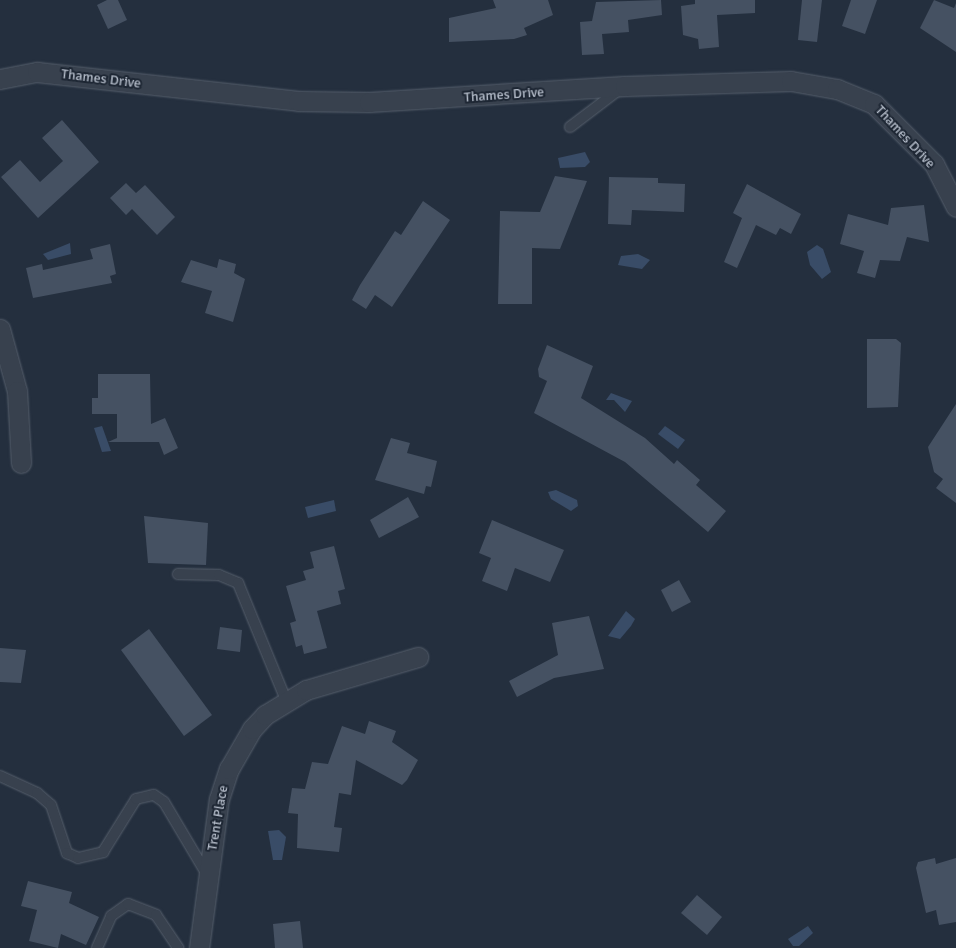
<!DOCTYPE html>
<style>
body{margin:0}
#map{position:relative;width:956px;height:948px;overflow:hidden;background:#242f3e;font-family:Signika,sans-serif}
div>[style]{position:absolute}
.water>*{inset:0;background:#394c67}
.building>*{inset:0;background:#455162}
.roads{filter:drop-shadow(0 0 1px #565f6c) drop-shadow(0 0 1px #565f6c)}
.service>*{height:10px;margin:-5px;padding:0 5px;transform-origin:5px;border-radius:5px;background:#38414e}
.minor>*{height:19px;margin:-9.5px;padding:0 9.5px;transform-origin:9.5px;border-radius:9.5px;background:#38414e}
span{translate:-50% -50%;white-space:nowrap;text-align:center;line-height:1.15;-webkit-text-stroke:4px #1d2633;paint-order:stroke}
.street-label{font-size:14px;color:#b4bcc9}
</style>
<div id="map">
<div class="water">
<i style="clip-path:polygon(585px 152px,590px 162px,585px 167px,560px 168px,558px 158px)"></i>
<i style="clip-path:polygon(70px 243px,71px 254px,48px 260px,43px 254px)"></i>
<i style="clip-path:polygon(817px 245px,823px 249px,831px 272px,822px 279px,810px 265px,807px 252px)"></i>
<i style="clip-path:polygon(638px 254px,650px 260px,642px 269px,618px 265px,621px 256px)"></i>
<i style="clip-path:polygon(611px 393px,632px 401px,625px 412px,614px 400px,606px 400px)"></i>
<i style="clip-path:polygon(102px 426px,111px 451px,102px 452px,94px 428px)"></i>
<i style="clip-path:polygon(665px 426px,685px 440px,678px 449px,658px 434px)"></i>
<i style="clip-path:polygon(556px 490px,577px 500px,578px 506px,571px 511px,551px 499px,548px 492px)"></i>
<i style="clip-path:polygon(334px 500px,336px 511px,308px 518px,305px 507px)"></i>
<i style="clip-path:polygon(626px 611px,635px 619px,631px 626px,620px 639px,608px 636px)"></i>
<i style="clip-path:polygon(279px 830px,286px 837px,282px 860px,273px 860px,268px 831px)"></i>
<i style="clip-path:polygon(808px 926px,813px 933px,799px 946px,793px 946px,788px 939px)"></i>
</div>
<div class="building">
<i style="clip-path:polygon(107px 0,118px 0,127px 20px,108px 29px,97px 5px)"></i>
<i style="clip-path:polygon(493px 0,548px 0,553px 15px,524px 28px,527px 35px,514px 39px,449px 42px,449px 18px,496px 8px)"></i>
<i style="clip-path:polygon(661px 0,662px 15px,628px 20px,629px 32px,602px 34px,604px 54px,582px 55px,580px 22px,592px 21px,596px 2px)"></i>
<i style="clip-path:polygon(695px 0,755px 0,755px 13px,717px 15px,719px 47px,699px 49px,698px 39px,683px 35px,681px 6px,695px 4px)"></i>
<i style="clip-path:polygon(802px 0,822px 0,817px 42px,798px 40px)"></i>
<i style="clip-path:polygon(851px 0,877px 0,865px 34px,842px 26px)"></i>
<i style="clip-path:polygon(934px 0,954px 8px,956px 3px,956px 52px,920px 28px)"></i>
<i style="clip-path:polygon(62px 120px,99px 162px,38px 218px,1px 177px,20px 160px,40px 182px,63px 161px,42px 138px)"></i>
<i style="clip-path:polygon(555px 176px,587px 181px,560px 249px,532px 248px,532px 304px,498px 304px,500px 211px,540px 212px)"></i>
<i style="clip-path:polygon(609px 177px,658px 178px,658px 183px,685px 184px,684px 212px,632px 210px,631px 225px,608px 224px)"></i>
<i style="clip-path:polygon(126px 183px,136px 193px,145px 185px,175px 217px,157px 235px,132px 209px,126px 215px,110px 198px)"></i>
<i style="clip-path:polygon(747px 184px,801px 214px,791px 234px,780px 228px,776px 235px,756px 225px,737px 268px,724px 262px,742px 218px,733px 213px)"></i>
<i style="clip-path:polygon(423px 201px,450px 220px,392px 307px,375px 295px,366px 309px,352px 300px,360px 285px,395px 231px,401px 235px)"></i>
<i style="clip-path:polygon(924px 205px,929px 242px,907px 237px,900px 261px,880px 260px,875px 278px,857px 273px,864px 251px,840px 244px,848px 214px,888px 225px,891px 208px)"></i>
<i style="clip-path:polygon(110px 244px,116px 274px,110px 276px,112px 283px,33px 298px,26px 268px,42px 264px,43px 270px,93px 259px,90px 249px)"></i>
<i style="clip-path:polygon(219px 259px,236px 264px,234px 273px,245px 279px,233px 322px,205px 313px,212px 291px,181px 282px,191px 260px,217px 268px)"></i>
<i style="clip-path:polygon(867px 339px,896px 339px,901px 343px,898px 407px,867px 408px)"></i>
<i style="clip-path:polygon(547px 345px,593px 366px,581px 398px,645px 438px,674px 464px,677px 460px,700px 480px,696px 485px,726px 511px,708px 532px,625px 462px,534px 413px,547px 381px,539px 377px,538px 369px)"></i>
<i style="clip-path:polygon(98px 374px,150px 374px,151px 424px,165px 418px,178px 448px,164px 455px,159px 442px,108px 442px,117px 438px,117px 414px,92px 414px,92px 398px,98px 398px)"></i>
<i style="clip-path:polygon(956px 404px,956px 503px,936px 488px,943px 479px,934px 472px,928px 447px)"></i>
<i style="clip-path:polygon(391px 438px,410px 443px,407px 453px,437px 461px,431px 487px,426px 486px,424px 494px,375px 480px)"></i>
<i style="clip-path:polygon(408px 497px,419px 517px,379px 538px,370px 520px)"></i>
<i style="clip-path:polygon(144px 516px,208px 523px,206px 565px,148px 563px)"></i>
<i style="clip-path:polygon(492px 520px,564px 550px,550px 582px,515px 568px,507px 591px,482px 581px,491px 558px,479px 553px)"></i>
<i style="clip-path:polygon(334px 546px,345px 589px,338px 591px,341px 604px,317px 611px,327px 648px,304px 654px,302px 645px,296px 647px,290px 623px,296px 621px,286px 586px,306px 580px,303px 571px,314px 568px,310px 552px)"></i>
<i style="clip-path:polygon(679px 580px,691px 602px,672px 612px,661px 590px)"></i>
<i style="clip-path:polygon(589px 616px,604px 669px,554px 678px,517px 697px,509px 681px,558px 655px,552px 623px)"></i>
<i style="clip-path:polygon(220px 627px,242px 630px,240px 652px,217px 649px)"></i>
<i style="clip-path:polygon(149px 629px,212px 715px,184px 736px,121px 650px)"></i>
<i style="clip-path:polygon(0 648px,26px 650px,21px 683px,0 682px)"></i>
<i style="clip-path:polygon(369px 721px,396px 731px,392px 742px,418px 760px,407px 780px,402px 785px,356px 760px,351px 795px,339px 793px,334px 827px,342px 828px,339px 852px,297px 848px,298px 814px,288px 813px,292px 788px,305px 789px,312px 762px,328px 764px,342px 726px,365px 734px)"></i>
<i style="clip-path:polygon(935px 858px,936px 864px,956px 858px,956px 922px,939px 925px,936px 910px,926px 913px,916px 868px,918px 862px)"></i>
<i style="clip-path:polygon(28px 881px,72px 892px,69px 903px,99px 917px,86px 945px,61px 934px,58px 948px,29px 941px,37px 910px,21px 906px)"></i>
<i style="clip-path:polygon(697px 895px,722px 917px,707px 935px,681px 913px)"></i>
<i style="clip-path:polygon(300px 921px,303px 948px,275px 948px,273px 924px)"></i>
</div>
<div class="roads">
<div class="service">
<i style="left:570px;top:127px;width:63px;rotate:-37.2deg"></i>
<i style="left:178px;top:574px;width:41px;rotate:1.4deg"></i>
<i style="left:219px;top:575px;width:21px;rotate:23deg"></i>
<i style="left:238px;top:583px;width:126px;rotate:67.7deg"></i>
<i style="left:0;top:776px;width:41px;rotate:24.7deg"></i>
<i style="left:37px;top:793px;width:18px;rotate:41deg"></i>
<i style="left:51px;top:805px;width:51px;rotate:71.6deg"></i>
<i style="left:67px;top:853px;width:12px;rotate:24deg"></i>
<i style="left:78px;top:858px;width:26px;rotate:-13deg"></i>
<i style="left:103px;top:852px;width:62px;rotate:-58.1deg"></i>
<i style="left:136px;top:799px;width:18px;rotate:-13deg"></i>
<i style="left:154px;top:795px;width:12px;rotate:35deg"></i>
<i style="left:164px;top:802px;width:86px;rotate:59.3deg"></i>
<i style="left:97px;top:948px;width:35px;rotate:-66deg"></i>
<i style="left:111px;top:916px;width:21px;rotate:-35deg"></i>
<i style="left:128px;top:904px;width:30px;rotate:21deg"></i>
<i style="left:156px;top:915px;width:40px;rotate:56deg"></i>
</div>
<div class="minor">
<i style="left:0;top:79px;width:38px;rotate:-11deg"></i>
<i style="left:37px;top:72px;width:263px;rotate:6.3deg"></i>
<i style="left:298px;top:101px;width:71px;rotate:0.8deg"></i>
<i style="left:369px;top:102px;width:256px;rotate:-3.6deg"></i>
<i style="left:625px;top:86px;width:166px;rotate:-1.7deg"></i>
<i style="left:791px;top:81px;width:47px;rotate:9.9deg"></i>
<i style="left:837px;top:89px;width:40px;rotate:22deg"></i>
<i style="left:874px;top:104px;width:85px;rotate:45deg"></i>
<i style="left:934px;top:164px;width:48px;rotate:62.9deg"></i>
<i style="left:0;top:329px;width:64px;rotate:74.7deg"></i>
<i style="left:17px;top:391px;width:72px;rotate:86.8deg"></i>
<i style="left:199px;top:948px;width:150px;rotate:-82.4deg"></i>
<i style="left:219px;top:799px;width:32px;rotate:-72deg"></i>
<i style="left:229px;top:769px;width:46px;rotate:-60.1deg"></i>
<i style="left:252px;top:729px;width:19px;rotate:-47deg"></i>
<i style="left:265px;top:715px;width:48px;rotate:-31.4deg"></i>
<i style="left:306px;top:690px;width:117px;rotate:-16.4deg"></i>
</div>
</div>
<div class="street-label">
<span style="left:101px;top:79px;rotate:7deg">Thames Drive</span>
<span style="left:504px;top:95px;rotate:-4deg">Thames Drive</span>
<span style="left:905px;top:137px;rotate:47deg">Thames Drive</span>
<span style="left:218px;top:818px;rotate:-80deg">Trent Place</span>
</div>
</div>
